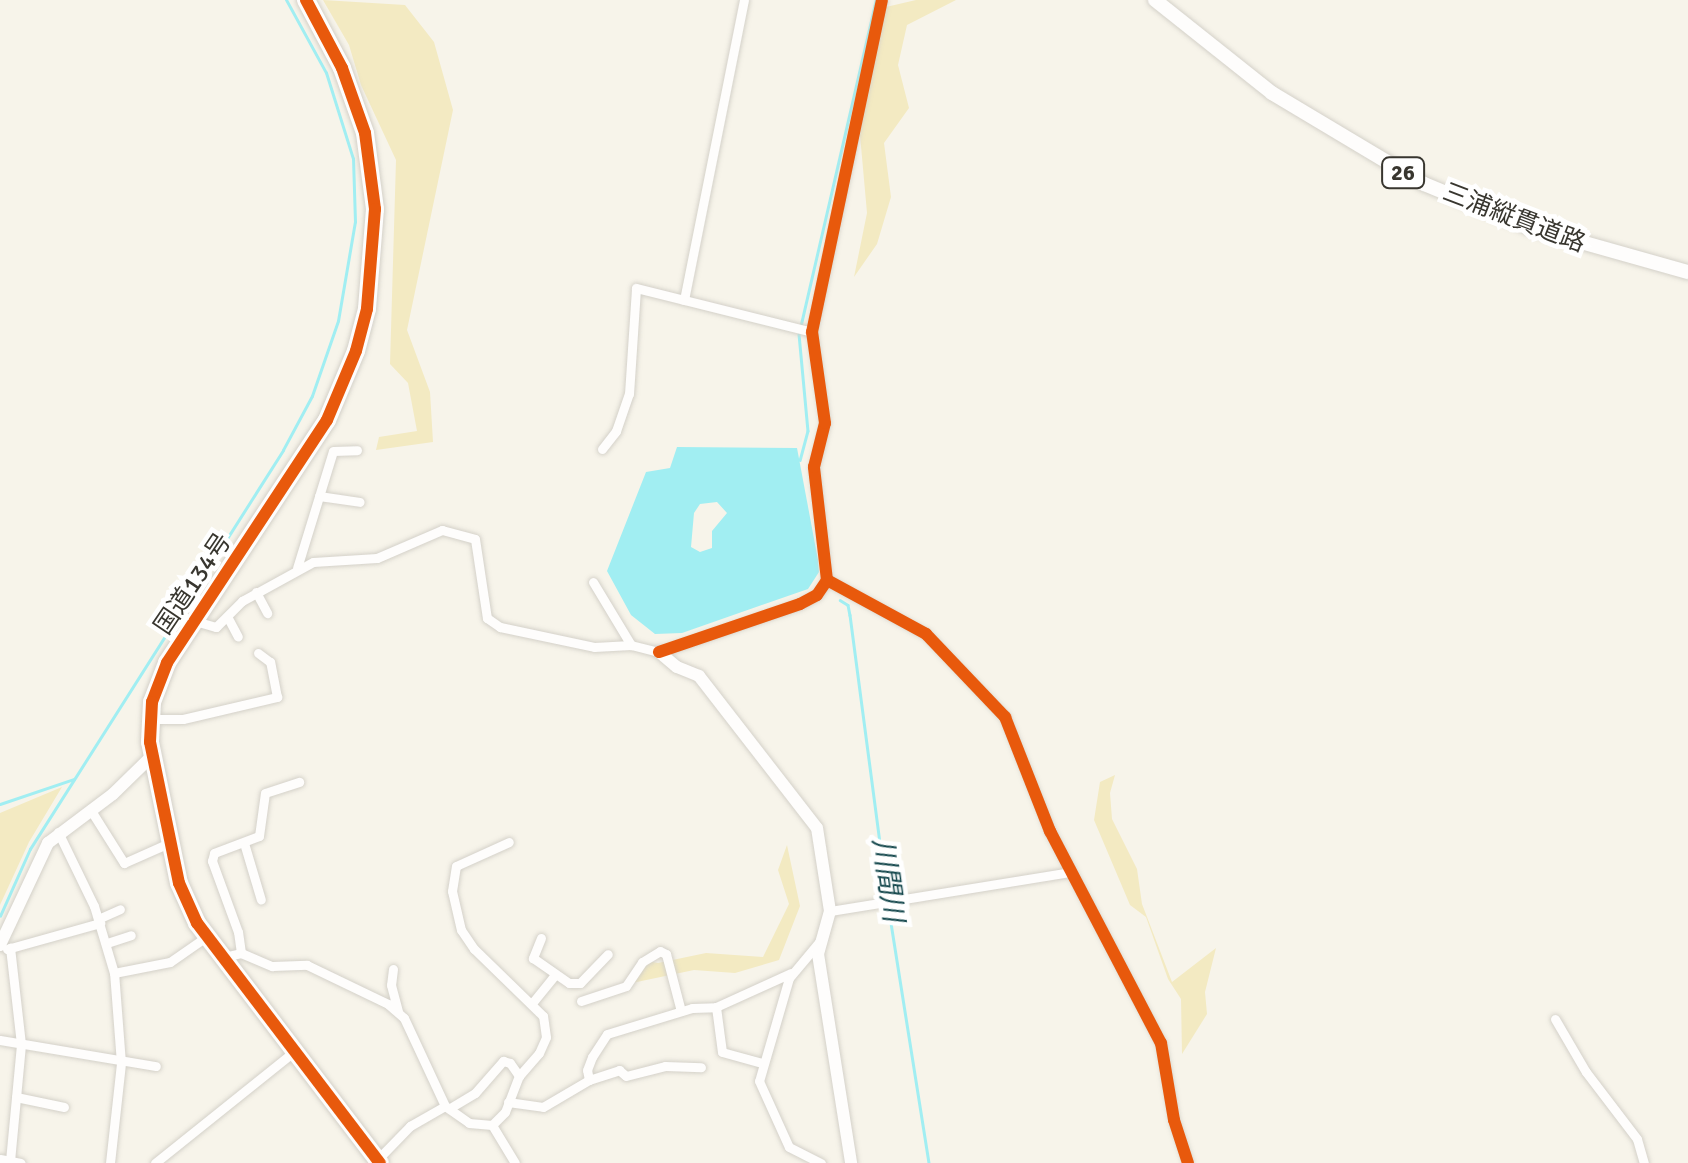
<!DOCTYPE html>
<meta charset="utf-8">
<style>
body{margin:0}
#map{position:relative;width:1688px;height:1163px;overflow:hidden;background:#f7f4ea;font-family:Signika,"Noto Sans JP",sans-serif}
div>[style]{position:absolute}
.green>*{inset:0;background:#f3eac2}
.water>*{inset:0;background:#a1eef2}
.stream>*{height:2.5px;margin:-1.25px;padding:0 1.25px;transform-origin:1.25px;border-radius:1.25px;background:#a1eef2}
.roads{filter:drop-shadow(0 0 2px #d4d1c9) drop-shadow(0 0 2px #d4d1c9)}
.street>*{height:9px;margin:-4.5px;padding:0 4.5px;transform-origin:4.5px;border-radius:4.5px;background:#fefdfc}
.secondary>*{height:12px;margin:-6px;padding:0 6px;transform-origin:6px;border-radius:6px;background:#fefdfc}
.primary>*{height:14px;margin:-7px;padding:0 7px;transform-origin:7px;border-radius:7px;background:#fefdfc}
.highway>*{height:18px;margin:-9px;padding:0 9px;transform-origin:9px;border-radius:9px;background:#fefdfc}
.cycleway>*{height:12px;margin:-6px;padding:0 6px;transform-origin:6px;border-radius:6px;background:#e8590c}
span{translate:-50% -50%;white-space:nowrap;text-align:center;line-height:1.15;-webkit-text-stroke:9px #fff;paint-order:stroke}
.shield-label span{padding:2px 8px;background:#fff;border:2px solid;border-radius:8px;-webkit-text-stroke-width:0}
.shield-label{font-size:22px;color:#38362f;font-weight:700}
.street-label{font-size:25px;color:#38362f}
.water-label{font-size:28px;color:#15484d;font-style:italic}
</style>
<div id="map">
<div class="green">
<i style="clip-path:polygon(323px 0,405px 5px,434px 42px,453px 110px,407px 330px,430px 392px,433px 442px,376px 450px,379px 437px,417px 431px,408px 383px,390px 364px,396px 160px,361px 85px,349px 45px)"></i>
<i style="clip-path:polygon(916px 0,956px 0,907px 25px,898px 65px,909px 108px,884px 143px,891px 197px,877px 244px,854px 277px,867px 213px,860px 135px,876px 36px,886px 7px)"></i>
<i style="clip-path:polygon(1115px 775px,1110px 793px,1112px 819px,1137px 869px,1142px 904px,1172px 982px,1216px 948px,1205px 992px,1207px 1014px,1182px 1054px,1181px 999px,1168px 979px,1146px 917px,1130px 905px,1094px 820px,1100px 782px)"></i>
<i style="clip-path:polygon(62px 787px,29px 842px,0 905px,0 813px)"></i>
<i style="clip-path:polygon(787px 845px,800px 906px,779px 960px,735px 973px,694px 970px,632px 983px,647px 961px,658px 963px,706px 953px,763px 957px,789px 904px,778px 870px)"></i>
</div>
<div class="water">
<i style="clip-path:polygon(evenodd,677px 447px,797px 448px,818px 560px,819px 572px,808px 589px,682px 633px,655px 634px,631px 615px,607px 571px,646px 472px,670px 468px,677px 447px,717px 502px,727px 513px,712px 531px,712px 548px,700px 552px,691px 547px,694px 513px,700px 504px,717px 502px)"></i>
</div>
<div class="stream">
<i style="left:801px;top:324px;width:333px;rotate:-77deg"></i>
<i style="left:799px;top:334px;width:97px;rotate:84.7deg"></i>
<i style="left:808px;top:431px;width:30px;rotate:105deg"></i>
<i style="left:840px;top:600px;width:9px;rotate:32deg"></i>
<i style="left:848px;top:605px;width:10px;rotate:79deg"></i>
<i style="left:850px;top:615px;width:283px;rotate:82.5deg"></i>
<i style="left:0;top:804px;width:78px;rotate:-18.7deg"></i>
<i style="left:888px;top:904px;width:262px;rotate:81deg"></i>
<i style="left:0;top:916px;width:73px;rotate:-65.9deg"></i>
<i style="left:30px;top:849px;width:472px;rotate:-57.6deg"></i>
<i style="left:283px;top:450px;width:61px;rotate:-61.8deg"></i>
<i style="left:312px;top:396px;width:79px;rotate:-70.9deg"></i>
<i style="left:338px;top:321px;width:100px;rotate:-80.3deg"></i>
<i style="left:355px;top:222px;width:63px;rotate:-91.8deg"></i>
<i style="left:353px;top:159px;width:90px;rotate:-107.4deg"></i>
<i style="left:326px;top:73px;width:83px;rotate:-118.7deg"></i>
</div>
<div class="roads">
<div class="street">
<i style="left:684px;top:300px;width:306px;rotate:-78.7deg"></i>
<i style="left:602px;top:449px;width:23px;rotate:-52deg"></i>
<i style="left:616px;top:431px;width:39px;rotate:-71deg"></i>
<i style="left:629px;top:394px;width:106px;rotate:-86.2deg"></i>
<i style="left:636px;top:288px;width:181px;rotate:14deg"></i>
<i style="left:319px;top:496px;width:41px;rotate:8.3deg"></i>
<i style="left:297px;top:568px;width:122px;rotate:-72.9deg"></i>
<i style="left:333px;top:451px;width:24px;rotate:-2deg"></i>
<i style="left:827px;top:580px;width:113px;rotate:28.6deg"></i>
<i style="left:926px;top:634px;width:115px;rotate:46.4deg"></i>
<i style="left:1005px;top:717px;width:123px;rotate:68.5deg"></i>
<i style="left:1050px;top:831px;width:239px;rotate:62.4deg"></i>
<i style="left:1161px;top:1043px;width:78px;rotate:80.4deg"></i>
<i style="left:1174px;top:1120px;width:45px;rotate:72deg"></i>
<i style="left:593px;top:582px;width:74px;rotate:58.9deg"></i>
<i style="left:631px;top:645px;width:29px;rotate:14deg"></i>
<i style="left:659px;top:652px;width:149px;rotate:-18.8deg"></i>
<i style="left:800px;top:604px;width:19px;rotate:-28deg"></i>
<i style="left:817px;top:595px;width:18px;rotate:-56deg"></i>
<i style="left:827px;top:580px;width:114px;rotate:-96.6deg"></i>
<i style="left:814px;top:467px;width:45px;rotate:-76deg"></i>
<i style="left:825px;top:423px;width:92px;rotate:-98.1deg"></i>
<i style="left:812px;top:332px;width:339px;rotate:-78.1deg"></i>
<i style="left:256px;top:592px;width:24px;rotate:62deg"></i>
<i style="left:228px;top:618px;width:21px;rotate:62deg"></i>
<i style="left:195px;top:621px;width:22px;rotate:16deg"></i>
<i style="left:216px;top:627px;width:37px;rotate:-45deg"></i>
<i style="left:242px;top:601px;width:81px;rotate:-28.8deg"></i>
<i style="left:313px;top:562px;width:64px;rotate:-3.6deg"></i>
<i style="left:377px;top:558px;width:71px;rotate:-23.3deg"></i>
<i style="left:442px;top:530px;width:34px;rotate:15deg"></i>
<i style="left:475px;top:539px;width:80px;rotate:81.4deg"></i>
<i style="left:487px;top:618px;width:16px;rotate:35deg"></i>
<i style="left:500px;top:627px;width:96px;rotate:12deg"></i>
<i style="left:594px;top:647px;width:37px;rotate:-3deg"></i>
<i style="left:150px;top:719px;width:33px"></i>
<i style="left:183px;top:719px;width:97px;rotate:-13.2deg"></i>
<i style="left:277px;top:697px;width:36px;rotate:-101deg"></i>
<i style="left:270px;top:662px;width:15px;rotate:-143deg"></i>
<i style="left:90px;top:809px;width:64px;rotate:57.8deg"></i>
<i style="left:124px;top:863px;width:49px;rotate:-24deg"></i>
<i style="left:58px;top:832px;width:82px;rotate:64.1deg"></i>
<i style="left:94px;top:906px;width:70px;rotate:73.4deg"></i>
<i style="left:114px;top:973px;width:57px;rotate:-11.1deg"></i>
<i style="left:170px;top:962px;width:44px;rotate:-34.8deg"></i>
<i style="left:244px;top:843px;width:59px;rotate:73.4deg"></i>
<i style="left:830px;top:911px;width:243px;rotate:-9.2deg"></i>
<i style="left:98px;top:919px;width:24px;rotate:-24deg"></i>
<i style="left:541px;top:938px;width:22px;rotate:112deg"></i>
<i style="left:533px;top:958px;width:44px;rotate:34.8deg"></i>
<i style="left:569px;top:983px;width:11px"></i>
<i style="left:580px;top:983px;width:40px;rotate:-46deg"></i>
<i style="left:820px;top:941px;width:48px;rotate:130deg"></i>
<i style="left:789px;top:978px;width:107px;rotate:106.2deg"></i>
<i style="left:759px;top:1081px;width:72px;rotate:65.6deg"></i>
<i style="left:789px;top:1147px;width:36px;rotate:27deg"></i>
<i style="left:107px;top:943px;width:25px;rotate:-18deg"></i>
<i style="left:7px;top:949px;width:97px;rotate:-15.6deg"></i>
<i style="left:241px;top:953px;width:21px;rotate:-98deg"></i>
<i style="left:238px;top:932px;width:76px;rotate:-110.1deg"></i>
<i style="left:212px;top:861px;width:8px;rotate:-76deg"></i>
<i style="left:214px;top:853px;width:48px;rotate:-20.7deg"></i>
<i style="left:259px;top:836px;width:43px;rotate:-82.1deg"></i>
<i style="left:265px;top:793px;width:36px;rotate:-18deg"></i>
<i style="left:224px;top:957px;width:17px;rotate:-13deg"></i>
<i style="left:241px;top:953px;width:34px;rotate:23deg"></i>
<i style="left:272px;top:966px;width:35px;rotate:-2deg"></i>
<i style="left:307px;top:965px;width:90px;rotate:25.7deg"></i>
<i style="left:388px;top:1004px;width:21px;rotate:41deg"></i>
<i style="left:404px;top:1018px;width:97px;rotate:65deg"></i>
<i style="left:393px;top:969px;width:16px;rotate:97deg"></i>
<i style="left:391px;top:985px;width:28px;rotate:75deg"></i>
<i style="left:581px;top:1001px;width:47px;rotate:-18.4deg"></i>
<i style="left:626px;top:986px;width:29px;rotate:-56deg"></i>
<i style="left:642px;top:962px;width:21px;rotate:-31deg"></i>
<i style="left:660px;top:951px;width:7px;rotate:27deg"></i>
<i style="left:666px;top:954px;width:59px;rotate:75.3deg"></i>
<i style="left:533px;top:1002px;width:33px;rotate:-51deg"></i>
<i style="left:716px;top:1007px;width:45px;rotate:82.4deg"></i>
<i style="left:722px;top:1052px;width:41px;rotate:15.4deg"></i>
<i style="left:1555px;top:1019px;width:61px;rotate:59.7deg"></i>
<i style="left:1586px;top:1072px;width:84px;rotate:52.7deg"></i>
<i style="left:1637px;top:1139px;width:25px;rotate:74deg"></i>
<i style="left:0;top:1040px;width:158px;rotate:9.5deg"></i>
<i style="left:589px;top:1080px;width:10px;rotate:-101deg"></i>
<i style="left:587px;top:1070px;width:14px;rotate:-69deg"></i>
<i style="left:592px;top:1057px;width:27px;rotate:-57deg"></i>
<i style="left:607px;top:1034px;width:89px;rotate:-17deg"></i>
<i style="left:692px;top:1008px;width:24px;rotate:-2deg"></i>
<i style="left:716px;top:1007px;width:82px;rotate:-24.4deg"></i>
<i style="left:16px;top:1097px;width:49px;rotate:11.8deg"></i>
<i style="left:508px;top:1102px;width:35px;rotate:8deg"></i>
<i style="left:543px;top:1107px;width:53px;rotate:-30.4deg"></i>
<i style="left:589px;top:1080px;width:32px;rotate:-18deg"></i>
<i style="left:619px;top:1070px;width:9px;rotate:41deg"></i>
<i style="left:626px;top:1076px;width:40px;rotate:-14.4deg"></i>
<i style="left:665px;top:1066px;width:36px;rotate:2deg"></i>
<i style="left:450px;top:1108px;width:29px;rotate:-31deg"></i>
<i style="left:475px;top:1093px;width:43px;rotate:-48.8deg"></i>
<i style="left:503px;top:1061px;width:7px;rotate:16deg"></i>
<i style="left:510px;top:1063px;width:16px;rotate:55deg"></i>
<i style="left:492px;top:1125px;width:44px;rotate:58.8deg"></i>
<i style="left:0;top:1159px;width:21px;rotate:11deg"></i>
<i style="left:10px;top:1161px;width:118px;rotate:-84.6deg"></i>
<i style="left:21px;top:1044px;width:97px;rotate:-96.5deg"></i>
<i style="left:376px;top:1161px;width:49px;rotate:-45.8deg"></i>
<i style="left:410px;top:1126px;width:40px;rotate:-29.7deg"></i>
<i style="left:445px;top:1106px;width:29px;rotate:35deg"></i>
<i style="left:469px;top:1123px;width:23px;rotate:5deg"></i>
<i style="left:492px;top:1125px;width:18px;rotate:-45deg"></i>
<i style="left:505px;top:1112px;width:39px;rotate:-69deg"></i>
<i style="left:519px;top:1076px;width:30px;rotate:-49deg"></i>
<i style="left:539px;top:1053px;width:17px;rotate:-66deg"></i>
<i style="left:546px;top:1037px;width:21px;rotate:-98deg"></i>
<i style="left:543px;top:1016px;width:96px;rotate:-135.8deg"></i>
<i style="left:474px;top:949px;width:23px;rotate:-124deg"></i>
<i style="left:461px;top:930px;width:40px;rotate:-103deg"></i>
<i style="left:452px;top:891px;width:25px;rotate:-81deg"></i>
<i style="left:456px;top:866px;width:58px;rotate:-24.4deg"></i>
<i style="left:110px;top:1163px;width:101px;rotate:-83.7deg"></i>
<i style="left:121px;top:1063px;width:90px;rotate:-94.4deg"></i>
<i style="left:155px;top:1163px;width:179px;rotate:-38.7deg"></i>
</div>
<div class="secondary">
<i style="left:659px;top:652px;width:23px;rotate:40deg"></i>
<i style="left:677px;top:667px;width:24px;rotate:22deg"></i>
<i style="left:699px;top:676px;width:192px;rotate:52.2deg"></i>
<i style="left:817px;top:828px;width:84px;rotate:81.1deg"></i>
<i style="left:830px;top:911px;width:45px;rotate:105.6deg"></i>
<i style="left:818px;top:954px;width:212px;rotate:81deg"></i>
<i style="left:0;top:945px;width:113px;rotate:-64.8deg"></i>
<i style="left:48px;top:843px;width:81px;rotate:-37deg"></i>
<i style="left:113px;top:794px;width:54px;rotate:-44.3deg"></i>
</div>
<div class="primary">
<i style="left:1155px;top:0;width:149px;rotate:38.5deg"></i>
<i style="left:1272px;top:93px;width:177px;rotate:30.9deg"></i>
<i style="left:1424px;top:184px;width:116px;rotate:22.4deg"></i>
<i style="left:1531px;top:228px;width:163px;rotate:15.7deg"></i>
</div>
<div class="highway">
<i style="left:306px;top:0;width:77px;rotate:62.1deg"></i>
<i style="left:342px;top:68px;width:69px;rotate:70.5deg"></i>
<i style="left:365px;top:133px;width:77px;rotate:82.5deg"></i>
<i style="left:375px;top:209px;width:100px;rotate:94.6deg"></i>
<i style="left:367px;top:309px;width:43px;rotate:104.7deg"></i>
<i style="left:356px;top:351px;width:75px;rotate:112.8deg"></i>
<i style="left:327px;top:420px;width:291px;rotate:123.4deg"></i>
<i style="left:167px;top:663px;width:42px;rotate:111deg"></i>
<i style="left:152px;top:702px;width:40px;rotate:92.9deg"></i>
<i style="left:150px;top:742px;width:144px;rotate:78.4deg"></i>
<i style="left:179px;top:883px;width:44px;rotate:65.8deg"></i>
<i style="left:197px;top:923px;width:302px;rotate:52.7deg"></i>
</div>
</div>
<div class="cycleway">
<i style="left:306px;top:0;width:77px;rotate:62.1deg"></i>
<i style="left:342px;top:68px;width:69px;rotate:70.5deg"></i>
<i style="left:365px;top:133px;width:77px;rotate:82.5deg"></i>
<i style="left:375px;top:209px;width:100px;rotate:94.6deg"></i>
<i style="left:367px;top:309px;width:43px;rotate:104.7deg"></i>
<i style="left:356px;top:351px;width:75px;rotate:112.8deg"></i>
<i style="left:327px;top:420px;width:291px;rotate:123.4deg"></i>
<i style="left:167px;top:663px;width:42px;rotate:111deg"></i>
<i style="left:152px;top:702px;width:40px;rotate:92.9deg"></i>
<i style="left:150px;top:742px;width:144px;rotate:78.4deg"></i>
<i style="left:179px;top:883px;width:44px;rotate:65.8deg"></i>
<i style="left:197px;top:923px;width:302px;rotate:52.7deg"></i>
<i style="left:827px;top:580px;width:113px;rotate:28.6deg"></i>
<i style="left:926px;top:634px;width:115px;rotate:46.4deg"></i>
<i style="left:1005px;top:717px;width:123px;rotate:68.5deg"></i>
<i style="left:1050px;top:831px;width:239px;rotate:62.4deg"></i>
<i style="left:1161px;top:1043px;width:78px;rotate:80.4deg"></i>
<i style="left:1174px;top:1120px;width:45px;rotate:72deg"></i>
<i style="left:659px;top:652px;width:149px;rotate:-18.8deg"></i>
<i style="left:800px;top:604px;width:19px;rotate:-28deg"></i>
<i style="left:817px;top:595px;width:18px;rotate:-56deg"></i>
<i style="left:827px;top:580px;width:114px;rotate:-96.6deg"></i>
<i style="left:814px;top:467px;width:45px;rotate:-76deg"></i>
<i style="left:825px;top:423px;width:92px;rotate:-98.1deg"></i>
<i style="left:812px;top:332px;width:339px;rotate:-78.1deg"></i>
</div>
<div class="shield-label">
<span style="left:1403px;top:173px">26</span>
</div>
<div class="street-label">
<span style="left:1514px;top:218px;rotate:21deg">三浦縦貫道路</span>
<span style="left:193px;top:584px;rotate:-56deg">国道134号</span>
</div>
<div class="water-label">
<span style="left:888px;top:880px;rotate:82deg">川間川</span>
</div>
</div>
